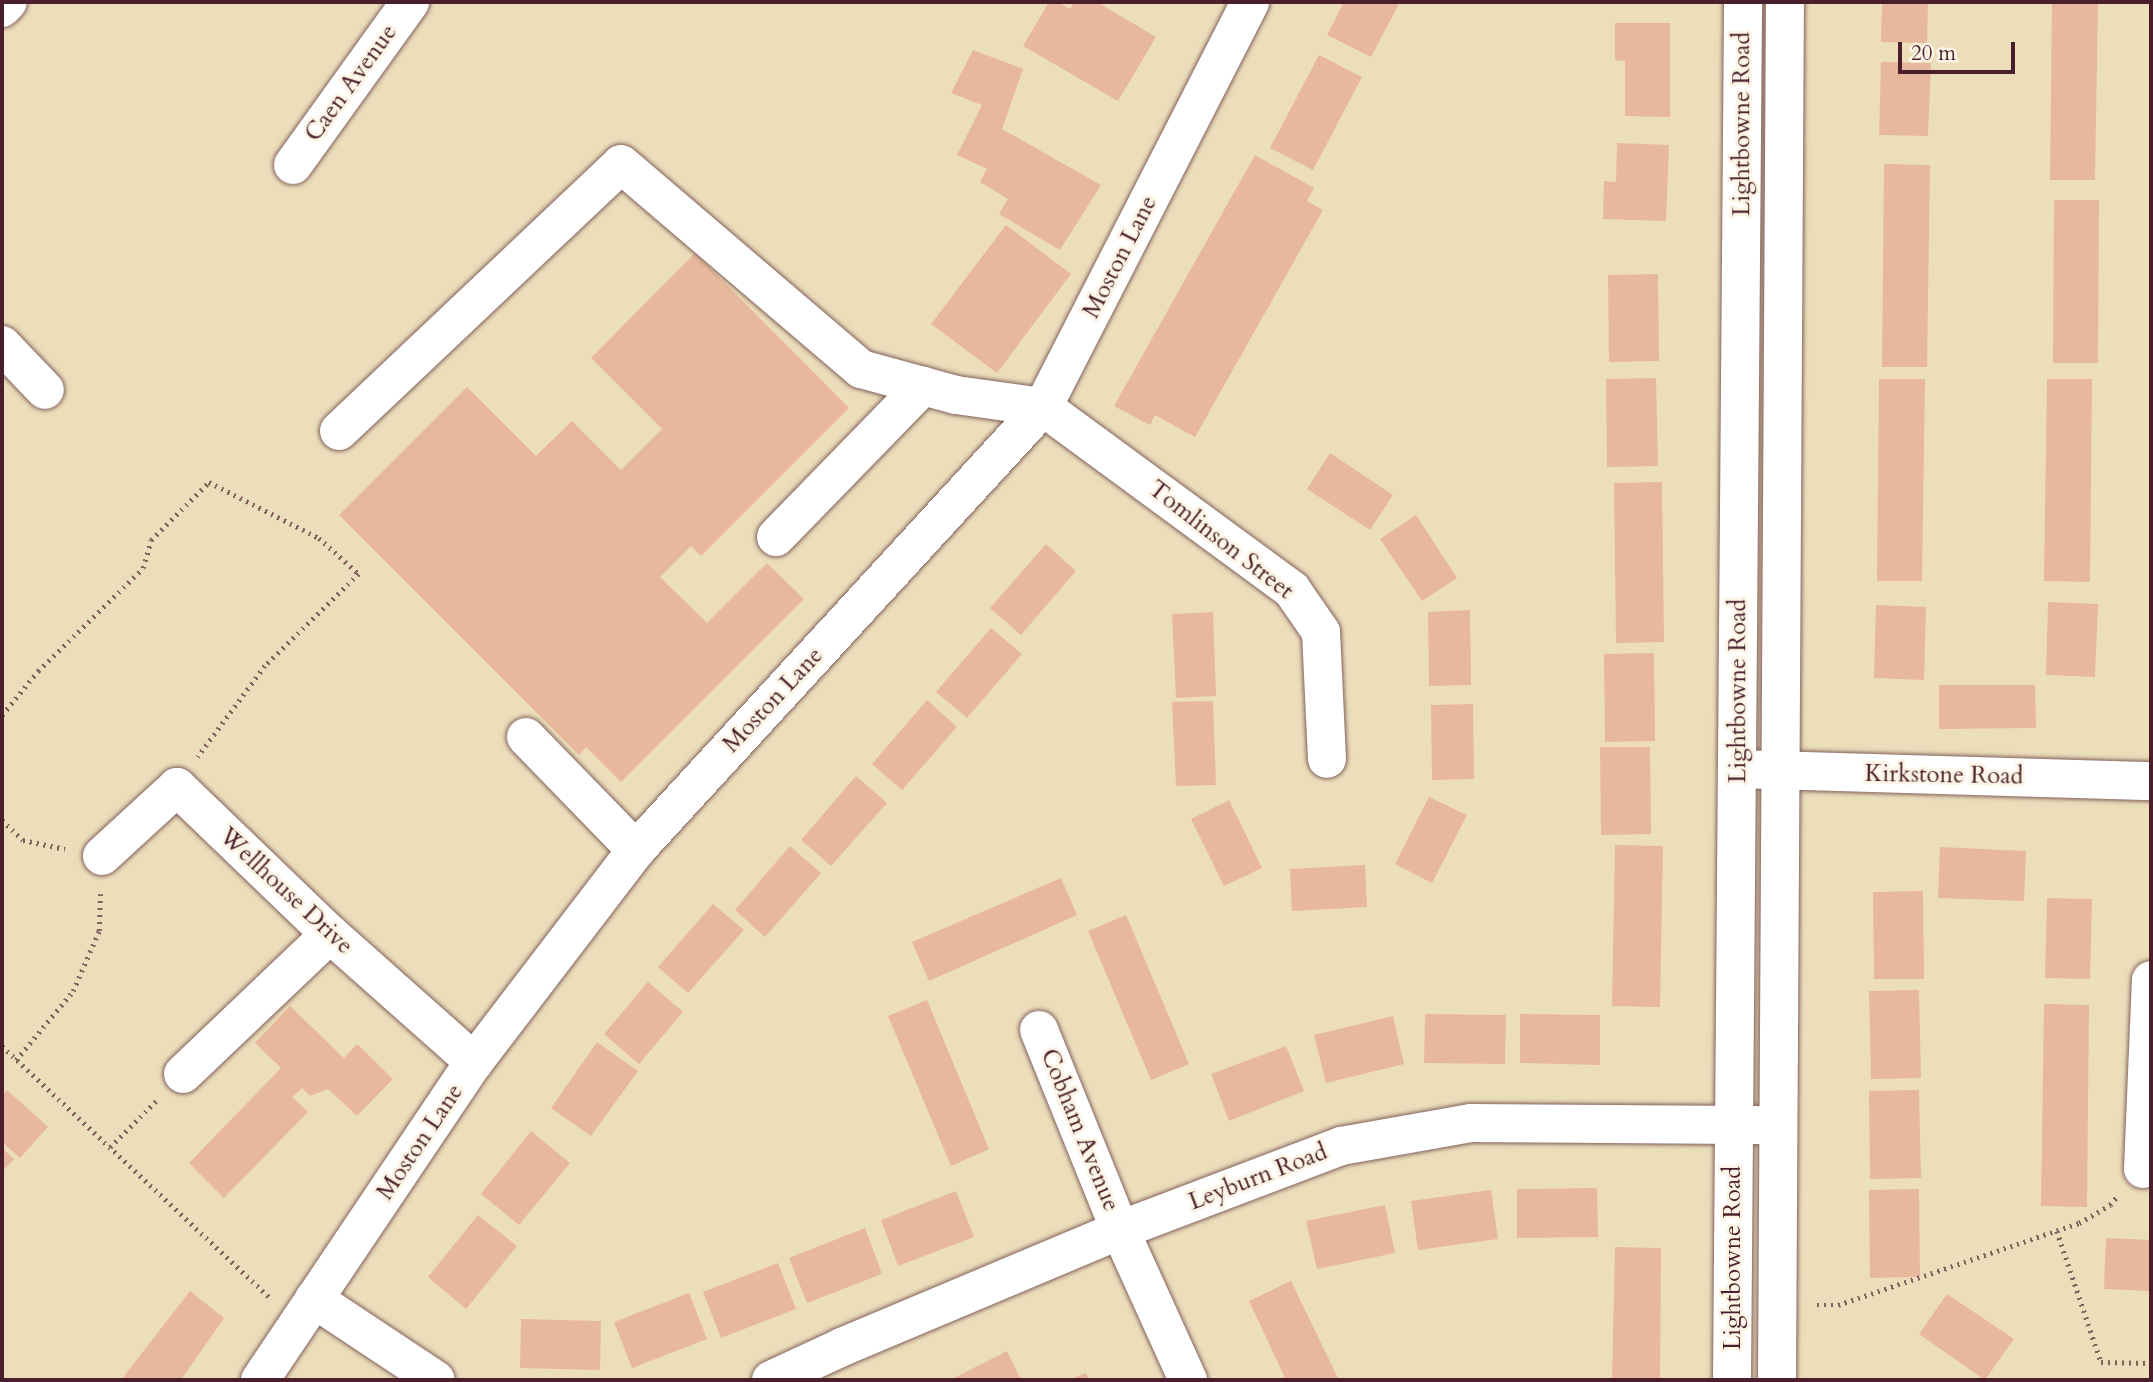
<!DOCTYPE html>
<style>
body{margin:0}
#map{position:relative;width:2153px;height:1382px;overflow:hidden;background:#ecdebb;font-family:Cardo,serif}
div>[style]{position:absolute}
.building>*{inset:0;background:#e8b89c}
.path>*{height:4.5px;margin-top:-2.25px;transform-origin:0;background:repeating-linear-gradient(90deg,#83625d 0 2px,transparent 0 7px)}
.roads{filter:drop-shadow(0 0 2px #83625d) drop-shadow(0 0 2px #83625d)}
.minor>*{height:38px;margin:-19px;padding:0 19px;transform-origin:19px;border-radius:19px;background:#fff}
.major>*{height:38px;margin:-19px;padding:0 19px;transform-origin:19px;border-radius:19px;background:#fff}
span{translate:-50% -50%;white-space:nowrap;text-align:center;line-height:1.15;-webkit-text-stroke:6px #fcf5e5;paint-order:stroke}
.street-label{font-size:24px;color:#4a1f2b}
.frame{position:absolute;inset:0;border:4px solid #4a1f2b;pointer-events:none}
.scale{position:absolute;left:1898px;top:42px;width:117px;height:32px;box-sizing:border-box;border:4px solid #4a1f2b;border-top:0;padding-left:9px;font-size:21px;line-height:24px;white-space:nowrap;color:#4a1f2b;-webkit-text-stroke:5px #fcf5e5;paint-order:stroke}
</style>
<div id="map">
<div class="building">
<i style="clip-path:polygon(1049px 2px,1058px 2px,1070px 9px,1074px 2px,1097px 2px,1156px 37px,1118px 101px,1023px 46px)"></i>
<i style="clip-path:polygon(1344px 2px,1400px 2px,1371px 57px,1327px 35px)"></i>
<i style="clip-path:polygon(1882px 2px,1928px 2px,1927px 43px,1881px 42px)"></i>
<i style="clip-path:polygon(2052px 2px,2098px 2px,2095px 180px,2050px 180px)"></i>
<i style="clip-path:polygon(1615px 23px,1670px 23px,1670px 117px,1625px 116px,1625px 61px,1615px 60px)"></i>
<i style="clip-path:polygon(973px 50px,1023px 69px,1002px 129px,1101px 185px,1060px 250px,999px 214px,1008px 199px,980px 182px,987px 169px,957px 155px,982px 105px,951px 93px)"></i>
<i style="clip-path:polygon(1319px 55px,1362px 77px,1313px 170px,1270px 148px)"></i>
<i style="clip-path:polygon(1881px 62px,1931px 63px,1928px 136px,1879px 135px)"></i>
<i style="clip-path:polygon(1617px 143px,1669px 145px,1666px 221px,1603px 219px,1604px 181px,1616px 182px)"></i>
<i style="clip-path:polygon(1255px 155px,1314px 188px,1307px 201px,1323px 210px,1195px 437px,1155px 415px,1150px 425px,1114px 406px)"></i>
<i style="clip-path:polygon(1884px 164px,1930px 165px,1927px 367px,1882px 367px)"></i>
<i style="clip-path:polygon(2054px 200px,2099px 200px,2098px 363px,2053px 363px)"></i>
<i style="clip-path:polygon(1006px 225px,1071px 274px,997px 373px,931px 324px)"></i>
<i style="clip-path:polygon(695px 253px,849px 408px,701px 556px,691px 546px,660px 577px,707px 623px,767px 563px,804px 599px,621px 782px,586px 747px,579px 755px,339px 515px,467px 387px,536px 456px,572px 421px,621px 470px,662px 429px,591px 358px)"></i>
<i style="clip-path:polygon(1658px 274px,1659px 361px,1609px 362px,1608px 275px)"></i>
<i style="clip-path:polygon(1656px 378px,1658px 466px,1607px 467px,1606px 379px)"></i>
<i style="clip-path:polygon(1879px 379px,1925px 379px,1922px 581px,1877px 581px)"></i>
<i style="clip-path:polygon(2047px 379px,2092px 379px,2090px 582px,2044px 581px)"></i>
<i style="clip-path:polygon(1330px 453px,1393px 495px,1370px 530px,1307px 489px)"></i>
<i style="clip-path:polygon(1662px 482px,1664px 642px,1616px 643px,1614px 483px)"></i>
<i style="clip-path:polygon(1416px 515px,1457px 578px,1422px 601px,1380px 539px)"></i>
<i style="clip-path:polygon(1046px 544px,1076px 571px,1021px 635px,990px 608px)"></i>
<i style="clip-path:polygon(2048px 602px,2098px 604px,2095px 677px,2046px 675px)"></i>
<i style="clip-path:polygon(1876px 605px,1926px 607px,1924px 680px,1874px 678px)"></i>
<i style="clip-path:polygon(1470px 610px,1471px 685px,1429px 686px,1428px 612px)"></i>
<i style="clip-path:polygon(1213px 612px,1216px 696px,1176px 698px,1172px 614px)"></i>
<i style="clip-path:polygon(991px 628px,1022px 654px,967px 718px,936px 692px)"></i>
<i style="clip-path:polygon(1654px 653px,1655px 741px,1605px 742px,1604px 654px)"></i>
<i style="clip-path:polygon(1939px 685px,2035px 685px,2036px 728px,1939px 729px)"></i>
<i style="clip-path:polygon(927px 700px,957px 727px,902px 790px,872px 764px)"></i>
<i style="clip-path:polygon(1213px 701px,1216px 785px,1176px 786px,1172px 702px)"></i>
<i style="clip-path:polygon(1473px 704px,1474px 779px,1432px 780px,1431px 705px)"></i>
<i style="clip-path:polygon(1600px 747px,1650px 747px,1651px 834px,1601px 835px)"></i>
<i style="clip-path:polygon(856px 776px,887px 803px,831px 866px,801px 840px)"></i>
<i style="clip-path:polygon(1429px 797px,1467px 815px,1432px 883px,1395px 864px)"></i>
<i style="clip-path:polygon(1229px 800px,1262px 868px,1224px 886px,1191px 819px)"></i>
<i style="clip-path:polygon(1615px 845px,1663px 846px,1660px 1007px,1612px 1006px)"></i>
<i style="clip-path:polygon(790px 846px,821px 873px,765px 937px,735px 910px)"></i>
<i style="clip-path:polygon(1940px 847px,2026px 851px,2024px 901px,1938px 898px)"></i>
<i style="clip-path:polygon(1365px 865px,1367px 907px,1292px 911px,1290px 869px)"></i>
<i style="clip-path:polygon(1061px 878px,1077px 915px,929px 981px,912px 942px)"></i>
<i style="clip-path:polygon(1923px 891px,1924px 979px,1874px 979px,1873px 892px)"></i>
<i style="clip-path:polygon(2047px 898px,2092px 899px,2090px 979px,2045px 978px)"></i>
<i style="clip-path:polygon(713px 904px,744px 930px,688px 993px,658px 967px)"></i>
<i style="clip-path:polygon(1126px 915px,1189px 1064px,1151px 1080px,1088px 931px)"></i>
<i style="clip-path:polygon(648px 982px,683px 1012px,639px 1064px,604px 1034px)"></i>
<i style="clip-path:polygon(1919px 990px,1921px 1078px,1871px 1079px,1869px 991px)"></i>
<i style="clip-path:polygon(927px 1000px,989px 1149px,951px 1166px,888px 1016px)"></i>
<i style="clip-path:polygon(2044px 1004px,2089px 1005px,2087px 1207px,2041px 1206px)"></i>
<i style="clip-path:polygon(290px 1006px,344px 1058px,357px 1044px,393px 1079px,357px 1116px,328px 1089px,310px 1096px,302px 1088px,292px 1097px,308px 1112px,224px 1198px,189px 1163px,281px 1068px,255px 1043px)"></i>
<i style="clip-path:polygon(1425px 1014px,1506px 1015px,1505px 1064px,1424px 1063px)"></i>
<i style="clip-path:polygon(1520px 1014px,1600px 1015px,1600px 1065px,1520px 1063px)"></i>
<i style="clip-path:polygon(1393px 1016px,1404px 1064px,1326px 1083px,1314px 1035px)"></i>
<i style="clip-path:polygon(597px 1042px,638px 1071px,591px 1136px,551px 1108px)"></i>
<i style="clip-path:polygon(1286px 1046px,1304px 1091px,1229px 1121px,1211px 1074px)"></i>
<i style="clip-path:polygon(7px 1090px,48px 1127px,20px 1158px,2px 1142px,2px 1096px)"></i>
<i style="clip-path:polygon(1919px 1090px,1921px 1178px,1870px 1179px,1869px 1091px)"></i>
<i style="clip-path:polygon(531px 1131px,570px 1163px,519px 1225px,481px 1194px)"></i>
<i style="clip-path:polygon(2px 1148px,14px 1159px,2px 1172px)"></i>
<i style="clip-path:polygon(1597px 1188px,1598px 1237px,1517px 1238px,1517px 1189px)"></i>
<i style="clip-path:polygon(1919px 1189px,1920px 1277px,1870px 1278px,1869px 1190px)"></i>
<i style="clip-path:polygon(1491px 1190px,1498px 1239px,1418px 1250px,1411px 1201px)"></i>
<i style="clip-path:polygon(956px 1191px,974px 1237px,898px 1266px,881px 1220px)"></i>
<i style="clip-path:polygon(1385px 1205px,1395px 1253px,1317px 1269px,1306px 1221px)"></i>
<i style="clip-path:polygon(478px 1215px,517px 1246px,466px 1309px,428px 1277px)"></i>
<i style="clip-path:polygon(865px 1228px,882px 1274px,807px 1303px,789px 1258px)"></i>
<i style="clip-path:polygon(2106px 1238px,2151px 1240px,2151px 1291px,2104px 1289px)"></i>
<i style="clip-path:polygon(1615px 1247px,1661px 1248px,1660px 1380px,1612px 1380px)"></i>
<i style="clip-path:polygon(778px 1263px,796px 1309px,721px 1338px,703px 1292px)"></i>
<i style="clip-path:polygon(1291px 1281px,1339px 1380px,1286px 1380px,1249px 1301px)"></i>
<i style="clip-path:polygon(190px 1291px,224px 1318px,181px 1380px,121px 1380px)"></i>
<i style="clip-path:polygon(689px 1293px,707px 1339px,632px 1368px,614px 1322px)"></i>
<i style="clip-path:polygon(1947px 1294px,2014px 1339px,1985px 1380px,1919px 1334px)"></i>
<i style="clip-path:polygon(521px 1319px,601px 1321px,600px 1370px,520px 1368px)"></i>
<i style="clip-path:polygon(1007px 1351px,1021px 1380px,950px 1380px)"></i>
<i style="clip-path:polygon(1086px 1373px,1089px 1380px,1069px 1380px)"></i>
</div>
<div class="path">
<i style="left:2px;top:715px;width:57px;rotate:-50.7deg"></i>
<i style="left:38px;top:671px;width:147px;rotate:-44.4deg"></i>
<i style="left:143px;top:568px;width:29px;rotate:-74deg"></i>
<i style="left:151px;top:540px;width:82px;rotate:-45deg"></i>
<i style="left:209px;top:482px;width:123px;rotate:27deg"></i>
<i style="left:319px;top:538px;width:54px;rotate:42deg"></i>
<i style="left:359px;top:574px;width:132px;rotate:135.6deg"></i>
<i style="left:265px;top:666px;width:113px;rotate:126.4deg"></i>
<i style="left:2px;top:820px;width:29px;rotate:44deg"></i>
<i style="left:23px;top:840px;width:43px;rotate:12.1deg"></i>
<i style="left:2px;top:1046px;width:366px;rotate:43.2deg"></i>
<i style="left:16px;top:1060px;width:89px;rotate:-50.4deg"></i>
<i style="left:73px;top:991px;width:65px;rotate:-66.6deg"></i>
<i style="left:99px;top:931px;width:37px;rotate:-88deg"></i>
<i style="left:110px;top:1147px;width:68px;rotate:-45deg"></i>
<i style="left:2057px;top:1231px;width:138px;rotate:71.4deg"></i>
<i style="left:2101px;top:1362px;width:50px;rotate:1.1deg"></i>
<i style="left:1817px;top:1305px;width:21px"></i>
<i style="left:1838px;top:1305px;width:255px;rotate:-18.8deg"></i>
<i style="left:2079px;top:1223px;width:36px;rotate:-30deg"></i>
<i style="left:2110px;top:1205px;width:13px;rotate:-51deg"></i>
</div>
<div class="roads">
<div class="minor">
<i style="left:2px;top:8px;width:8px;rotate:-45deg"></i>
<i style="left:293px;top:165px;width:201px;rotate:-54.3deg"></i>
<i style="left:2px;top:345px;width:62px;rotate:46.3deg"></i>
<i style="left:339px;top:431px;width:388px;rotate:-43.4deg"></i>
<i style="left:621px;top:164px;width:316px;rotate:40.5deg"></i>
<i style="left:861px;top:369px;width:98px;rotate:15.3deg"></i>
<i style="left:956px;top:395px;width:88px;rotate:7.9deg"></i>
<i style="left:1043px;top:407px;width:309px;rotate:36.3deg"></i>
<i style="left:1292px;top:590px;width:51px;rotate:55.4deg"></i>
<i style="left:1321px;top:632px;width:127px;rotate:87.3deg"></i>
<i style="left:776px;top:537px;width:211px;rotate:-45.8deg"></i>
<i style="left:526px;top:737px;width:158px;rotate:45.8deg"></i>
<i style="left:1738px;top:769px;width:413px;rotate:1.7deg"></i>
<i style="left:102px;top:856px;width:102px;rotate:-42.6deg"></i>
<i style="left:177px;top:787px;width:212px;rotate:43.9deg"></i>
<i style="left:330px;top:934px;width:193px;rotate:41.6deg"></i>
<i style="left:1039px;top:1030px;width:216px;rotate:68deg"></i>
<i style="left:1120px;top:1230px;width:165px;rotate:65.6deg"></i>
<i style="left:183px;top:1074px;width:203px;rotate:-43.6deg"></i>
<i style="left:2143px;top:1169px;width:189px;rotate:-87.6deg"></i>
<i style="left:314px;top:1299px;width:146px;rotate:33.6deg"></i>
<i style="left:260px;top:1380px;width:383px;rotate:-56.1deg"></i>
<i style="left:474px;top:1062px;width:267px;rotate:-52.6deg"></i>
<i style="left:636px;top:850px;width:602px;rotate:-47.43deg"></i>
<i style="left:1043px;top:407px;width:455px;rotate:-62.9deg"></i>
<i style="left:771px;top:1380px;width:78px;rotate:-24.9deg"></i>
<i style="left:842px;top:1347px;width:302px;rotate:-22.8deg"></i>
<i style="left:1120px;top:1230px;width:236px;rotate:-20.8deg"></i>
<i style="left:1341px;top:1146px;width:132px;rotate:-10deg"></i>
<i style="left:1471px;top:1123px;width:307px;rotate:0.4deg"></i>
</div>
<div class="major">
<i style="left:1732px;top:1380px;width:1378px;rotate:-89.54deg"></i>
<i style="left:1777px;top:1380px;width:1378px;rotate:-89.67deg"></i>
</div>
</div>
<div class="street-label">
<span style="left:351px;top:83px;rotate:-54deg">Caen Avenue</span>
<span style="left:1742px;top:124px;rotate:-90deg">Lightbowne Road</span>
<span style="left:1120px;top:257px;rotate:-63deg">Moston Lane</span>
<span style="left:1221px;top:540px;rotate:38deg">Tomlinson Street</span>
<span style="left:1738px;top:691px;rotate:-90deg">Lightbowne Road</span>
<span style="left:773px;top:700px;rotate:-47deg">Moston Lane</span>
<span style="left:1944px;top:775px;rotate:1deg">Kirkstone Road</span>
<span style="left:286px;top:891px;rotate:43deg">Wellhouse Drive</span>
<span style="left:1080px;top:1130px;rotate:68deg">Cobham Avenue</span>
<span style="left:420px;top:1142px;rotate:-56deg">Moston Lane</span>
<span style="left:1258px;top:1177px;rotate:-21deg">Leyburn Road</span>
<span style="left:1733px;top:1258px;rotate:-90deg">Lightbowne Road</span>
</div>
<div class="frame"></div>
<div class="scale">20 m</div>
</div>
